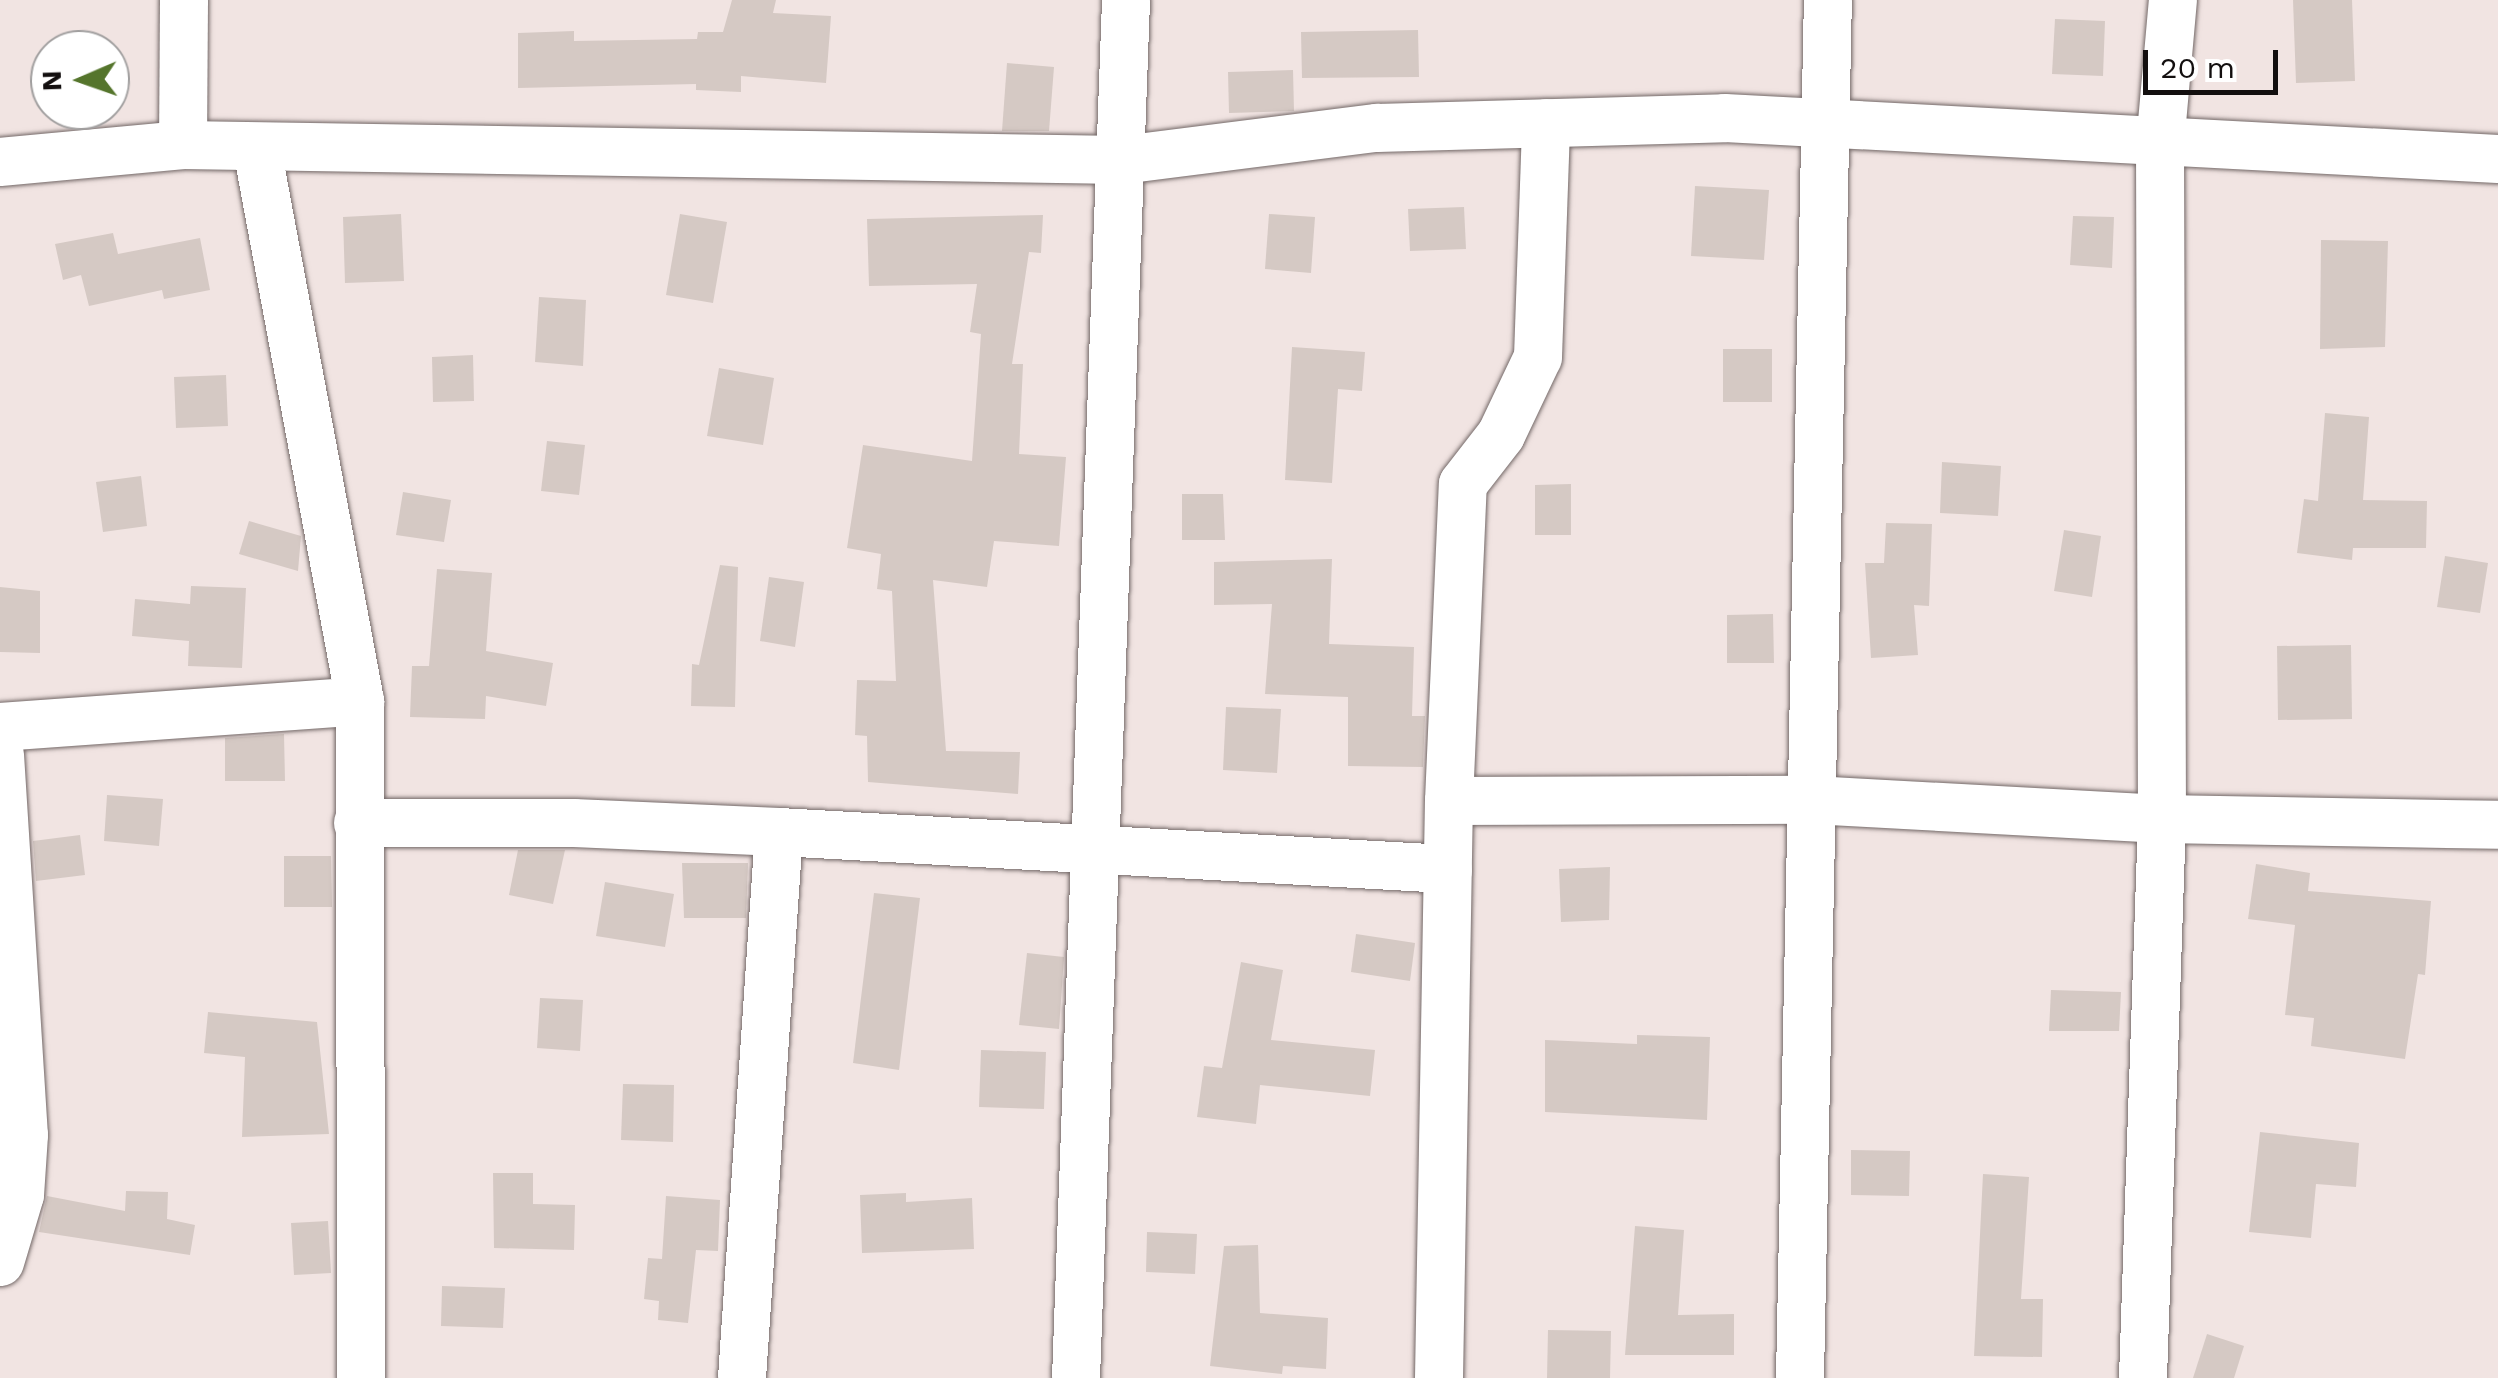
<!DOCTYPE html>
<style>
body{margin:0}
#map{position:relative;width:2498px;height:1378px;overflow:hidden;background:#f1e4e2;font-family:"Work Sans",sans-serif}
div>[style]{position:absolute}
.building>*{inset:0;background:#d5c9c4}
.roads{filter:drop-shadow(0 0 2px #736867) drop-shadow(0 0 2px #736867)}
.minor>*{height:48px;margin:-24px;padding:0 24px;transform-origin:24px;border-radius:24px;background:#fff}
span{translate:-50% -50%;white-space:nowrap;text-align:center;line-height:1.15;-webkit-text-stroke:10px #fff;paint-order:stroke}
.north{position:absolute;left:30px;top:30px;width:100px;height:100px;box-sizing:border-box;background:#fff;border:2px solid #a19f9f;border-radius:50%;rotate:268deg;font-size:28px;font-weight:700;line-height:40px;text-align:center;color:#130f0f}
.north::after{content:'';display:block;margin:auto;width:35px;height:45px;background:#55752c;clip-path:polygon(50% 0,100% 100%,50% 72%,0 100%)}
.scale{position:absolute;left:2143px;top:50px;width:135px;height:45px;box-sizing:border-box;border:5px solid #130f0f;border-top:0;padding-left:12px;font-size:30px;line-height:35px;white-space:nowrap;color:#130f0f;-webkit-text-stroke:8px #fff;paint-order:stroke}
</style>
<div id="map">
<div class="building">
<i style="clip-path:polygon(732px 0,776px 0,773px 13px,831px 16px,826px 83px,741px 76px,741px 92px,696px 90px,696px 84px,518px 88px,518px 33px,574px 31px,574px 41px,697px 39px,698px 32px,723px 32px)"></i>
<i style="clip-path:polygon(2293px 0,2352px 0,2355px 81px,2296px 83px)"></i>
<i style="clip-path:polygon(2055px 19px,2105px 21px,2103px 76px,2052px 74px)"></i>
<i style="clip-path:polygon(1418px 30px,1419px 77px,1302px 78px,1301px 32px)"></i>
<i style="clip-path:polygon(1007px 63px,1054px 67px,1049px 131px,1002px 131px)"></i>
<i style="clip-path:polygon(1293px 70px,1294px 111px,1229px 113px,1228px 72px)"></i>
<i style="clip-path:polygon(1695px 186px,1769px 190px,1764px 260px,1691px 256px)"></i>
<i style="clip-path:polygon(1464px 207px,1466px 249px,1410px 251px,1408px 209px)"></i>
<i style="clip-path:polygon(401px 214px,404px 281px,345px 283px,343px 217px)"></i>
<i style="clip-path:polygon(680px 214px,727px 222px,713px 303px,666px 295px)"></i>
<i style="clip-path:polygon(1269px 214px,1315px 217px,1311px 273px,1265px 269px)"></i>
<i style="clip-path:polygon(1043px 215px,1041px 253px,1029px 252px,1012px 364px,1023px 364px,1019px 454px,1066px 457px,1059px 546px,994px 541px,987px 587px,933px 580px,946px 751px,1020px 752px,1018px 794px,868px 782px,867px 736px,855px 735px,857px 680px,896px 681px,892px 591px,877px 589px,881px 554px,847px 548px,863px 445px,972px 461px,981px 334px,970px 332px,977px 284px,869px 286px,867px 219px)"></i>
<i style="clip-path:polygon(2073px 216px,2114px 217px,2112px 268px,2070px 265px)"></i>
<i style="clip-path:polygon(113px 233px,118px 254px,200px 238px,210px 290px,164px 299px,162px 290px,89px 306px,81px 275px,63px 280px,55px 244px)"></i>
<i style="clip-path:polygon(2321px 240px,2388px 241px,2385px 347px,2320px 349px)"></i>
<i style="clip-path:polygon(539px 297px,586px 300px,583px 366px,535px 362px)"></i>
<i style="clip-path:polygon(1292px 347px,1365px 352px,1362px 391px,1338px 389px,1332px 483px,1285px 480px)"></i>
<i style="clip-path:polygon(1723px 349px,1772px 349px,1772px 402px,1723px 402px)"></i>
<i style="clip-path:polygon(473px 355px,474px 401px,433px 402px,432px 357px)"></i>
<i style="clip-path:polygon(719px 368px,774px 378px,763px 445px,707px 436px)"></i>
<i style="clip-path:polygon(226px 375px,228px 426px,176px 428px,174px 377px)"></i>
<i style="clip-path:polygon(2325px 413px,2369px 417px,2363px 500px,2427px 501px,2426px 548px,2353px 548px,2352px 560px,2297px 553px,2304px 499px,2318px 501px)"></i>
<i style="clip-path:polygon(547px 441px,585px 445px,579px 495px,541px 491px)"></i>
<i style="clip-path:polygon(1942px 462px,2001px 466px,1998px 516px,1940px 513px)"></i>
<i style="clip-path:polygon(141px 476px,147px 526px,103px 532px,96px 482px)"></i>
<i style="clip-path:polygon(1571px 484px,1571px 535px,1535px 535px,1535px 485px)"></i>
<i style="clip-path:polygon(403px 492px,451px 500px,444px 542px,396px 535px)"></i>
<i style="clip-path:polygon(1182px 494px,1223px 494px,1225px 540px,1182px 540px)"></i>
<i style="clip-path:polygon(249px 521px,301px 536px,298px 571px,239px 554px)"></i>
<i style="clip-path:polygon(1886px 523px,1932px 524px,1929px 606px,1914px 605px,1918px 655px,1871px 658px,1865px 563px,1884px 563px)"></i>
<i style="clip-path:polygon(2064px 530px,2101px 536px,2092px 597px,2054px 591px)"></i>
<i style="clip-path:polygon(2445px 556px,2488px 563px,2480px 613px,2437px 607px)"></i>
<i style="clip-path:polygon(1332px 559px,1329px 644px,1414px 647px,1412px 716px,1425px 716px,1423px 767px,1348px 766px,1348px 697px,1265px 694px,1272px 604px,1214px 605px,1214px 562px)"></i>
<i style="clip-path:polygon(720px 565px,738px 567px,735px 707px,691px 706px,692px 664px,699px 665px)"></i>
<i style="clip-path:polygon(437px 569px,492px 573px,486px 651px,553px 663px,546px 706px,486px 696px,485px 719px,410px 717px,412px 666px,429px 666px)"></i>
<i style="clip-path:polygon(769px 577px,804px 582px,795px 647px,760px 641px)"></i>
<i style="clip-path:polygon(191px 586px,246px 588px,242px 668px,188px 666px,189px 641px,132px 636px,135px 599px,190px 604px)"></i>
<i style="clip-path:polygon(0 587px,40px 591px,40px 653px,0 652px)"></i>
<i style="clip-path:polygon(1773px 614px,1774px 663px,1727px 663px,1727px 615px)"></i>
<i style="clip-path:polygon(2351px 645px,2352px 719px,2278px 720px,2277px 646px)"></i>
<i style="clip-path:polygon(1226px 707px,1281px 709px,1277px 773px,1223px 770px)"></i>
<i style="clip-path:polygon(284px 734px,285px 781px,225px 781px,225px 738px)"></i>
<i style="clip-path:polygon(107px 795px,163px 799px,159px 846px,104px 841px)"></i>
<i style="clip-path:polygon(80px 835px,85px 875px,36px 881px,33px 841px)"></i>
<i style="clip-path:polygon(518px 850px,565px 850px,553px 904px,509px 895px)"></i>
<i style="clip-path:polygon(284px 856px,331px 856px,332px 907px,284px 907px)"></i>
<i style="clip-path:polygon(682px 863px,748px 863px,746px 918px,684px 918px)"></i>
<i style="clip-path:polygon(2256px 864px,2310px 873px,2308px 891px,2431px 901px,2425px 975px,2418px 974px,2405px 1059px,2311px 1046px,2314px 1018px,2285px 1015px,2295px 925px,2248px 919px)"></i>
<i style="clip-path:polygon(1610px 867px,1609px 920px,1561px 922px,1559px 869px)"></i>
<i style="clip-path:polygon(605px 882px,674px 894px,665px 947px,596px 936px)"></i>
<i style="clip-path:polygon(874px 893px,920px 898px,899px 1070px,853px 1063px)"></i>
<i style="clip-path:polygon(1356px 934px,1415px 943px,1410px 981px,1351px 972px)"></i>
<i style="clip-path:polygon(1027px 953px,1064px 957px,1059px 1029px,1019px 1025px)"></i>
<i style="clip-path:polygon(1241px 962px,1283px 970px,1271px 1040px,1375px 1050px,1370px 1096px,1260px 1085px,1256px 1124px,1197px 1117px,1204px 1066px,1222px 1068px)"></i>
<i style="clip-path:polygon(2051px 990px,2121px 992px,2119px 1031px,2049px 1031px)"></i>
<i style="clip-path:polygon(540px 998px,583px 1000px,580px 1051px,537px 1048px)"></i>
<i style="clip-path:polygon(208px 1012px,317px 1022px,329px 1134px,242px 1137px,245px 1057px,204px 1053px)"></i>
<i style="clip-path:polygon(1637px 1035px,1710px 1037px,1707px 1120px,1545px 1112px,1545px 1040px,1637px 1044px)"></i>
<i style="clip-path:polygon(981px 1050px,1046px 1052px,1044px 1109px,979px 1107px)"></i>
<i style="clip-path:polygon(623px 1084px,674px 1085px,673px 1142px,621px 1140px)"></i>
<i style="clip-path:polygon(2260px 1132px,2359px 1143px,2356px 1187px,2316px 1184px,2311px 1238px,2249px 1232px)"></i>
<i style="clip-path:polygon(1851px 1150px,1910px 1151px,1909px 1196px,1851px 1195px)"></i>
<i style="clip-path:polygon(493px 1173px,533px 1173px,533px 1204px,575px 1205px,574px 1250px,494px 1248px)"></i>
<i style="clip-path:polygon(1983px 1174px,2029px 1177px,2021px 1299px,2043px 1299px,2042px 1357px,1974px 1356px)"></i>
<i style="clip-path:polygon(126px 1191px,168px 1192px,167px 1219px,195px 1225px,190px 1255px,39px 1232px,47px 1196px,125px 1211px)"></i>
<i style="clip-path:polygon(906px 1193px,906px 1202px,972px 1198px,974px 1249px,862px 1253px,860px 1195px)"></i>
<i style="clip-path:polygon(666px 1196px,720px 1200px,718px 1251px,696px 1250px,688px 1323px,658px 1320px,659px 1301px,644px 1299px,648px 1258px,662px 1259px)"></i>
<i style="clip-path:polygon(328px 1221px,331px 1273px,294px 1275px,291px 1223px)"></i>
<i style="clip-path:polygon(1635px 1226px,1684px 1230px,1678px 1315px,1734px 1314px,1734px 1355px,1625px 1355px)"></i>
<i style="clip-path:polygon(1147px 1232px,1197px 1234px,1195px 1274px,1146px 1272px)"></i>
<i style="clip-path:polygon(1258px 1245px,1260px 1313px,1328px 1318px,1326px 1369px,1283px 1366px,1282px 1374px,1210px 1366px,1224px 1246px)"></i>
<i style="clip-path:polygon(442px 1286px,505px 1288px,503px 1328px,441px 1326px)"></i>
<i style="clip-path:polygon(1548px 1330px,1611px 1331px,1610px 1378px,1547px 1378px)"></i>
<i style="clip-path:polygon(2207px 1334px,2244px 1346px,2234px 1378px,2193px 1378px)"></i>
</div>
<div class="roads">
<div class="minor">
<i style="left:183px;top:145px;width:145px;rotate:-89.6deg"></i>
<i style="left:257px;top:149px;width:562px;rotate:79.43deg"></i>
<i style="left:360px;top:701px;width:677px;rotate:89.92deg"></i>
<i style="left:0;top:162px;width:184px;rotate:-5.3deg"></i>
<i style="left:183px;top:145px;width:939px;rotate:0.92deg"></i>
<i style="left:1122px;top:160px;width:257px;rotate:-7.2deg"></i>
<i style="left:1377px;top:128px;width:348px;rotate:-1.6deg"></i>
<i style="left:1725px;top:118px;width:774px;rotate:3.04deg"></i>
<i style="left:0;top:727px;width:361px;rotate:-4.1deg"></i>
<i style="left:0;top:755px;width:381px;rotate:86.4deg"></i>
<i style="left:24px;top:1135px;width:60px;rotate:93.8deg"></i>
<i style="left:20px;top:1195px;width:70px;rotate:106.6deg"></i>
<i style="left:1449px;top:801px;width:363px;rotate:-0.2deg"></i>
<i style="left:1812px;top:800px;width:351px;rotate:3.1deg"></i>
<i style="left:2162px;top:819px;width:336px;rotate:1deg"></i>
<i style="left:358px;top:823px;width:216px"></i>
<i style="left:574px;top:823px;width:205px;rotate:2.5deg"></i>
<i style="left:742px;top:1378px;width:547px;rotate:-86.12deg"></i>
<i style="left:779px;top:832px;width:670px;rotate:3.17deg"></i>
<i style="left:1076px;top:1378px;width:1379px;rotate:-87.92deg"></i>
<i style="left:1439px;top:1378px;width:577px;rotate:-89.01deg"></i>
<i style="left:1449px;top:801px;width:317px;rotate:-87.5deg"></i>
<i style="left:1463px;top:484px;width:62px;rotate:-52.2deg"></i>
<i style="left:1501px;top:435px;width:86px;rotate:-64.6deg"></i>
<i style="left:1538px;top:357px;width:234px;rotate:-88deg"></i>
<i style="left:1800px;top:1378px;width:1378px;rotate:-88.84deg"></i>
<i style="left:2143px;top:1378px;width:559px;rotate:-88.05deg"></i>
<i style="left:2162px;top:819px;width:674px;rotate:-90.17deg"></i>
<i style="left:2160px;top:145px;width:146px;rotate:-84.9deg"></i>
</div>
</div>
<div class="north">N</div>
<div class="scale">20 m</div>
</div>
